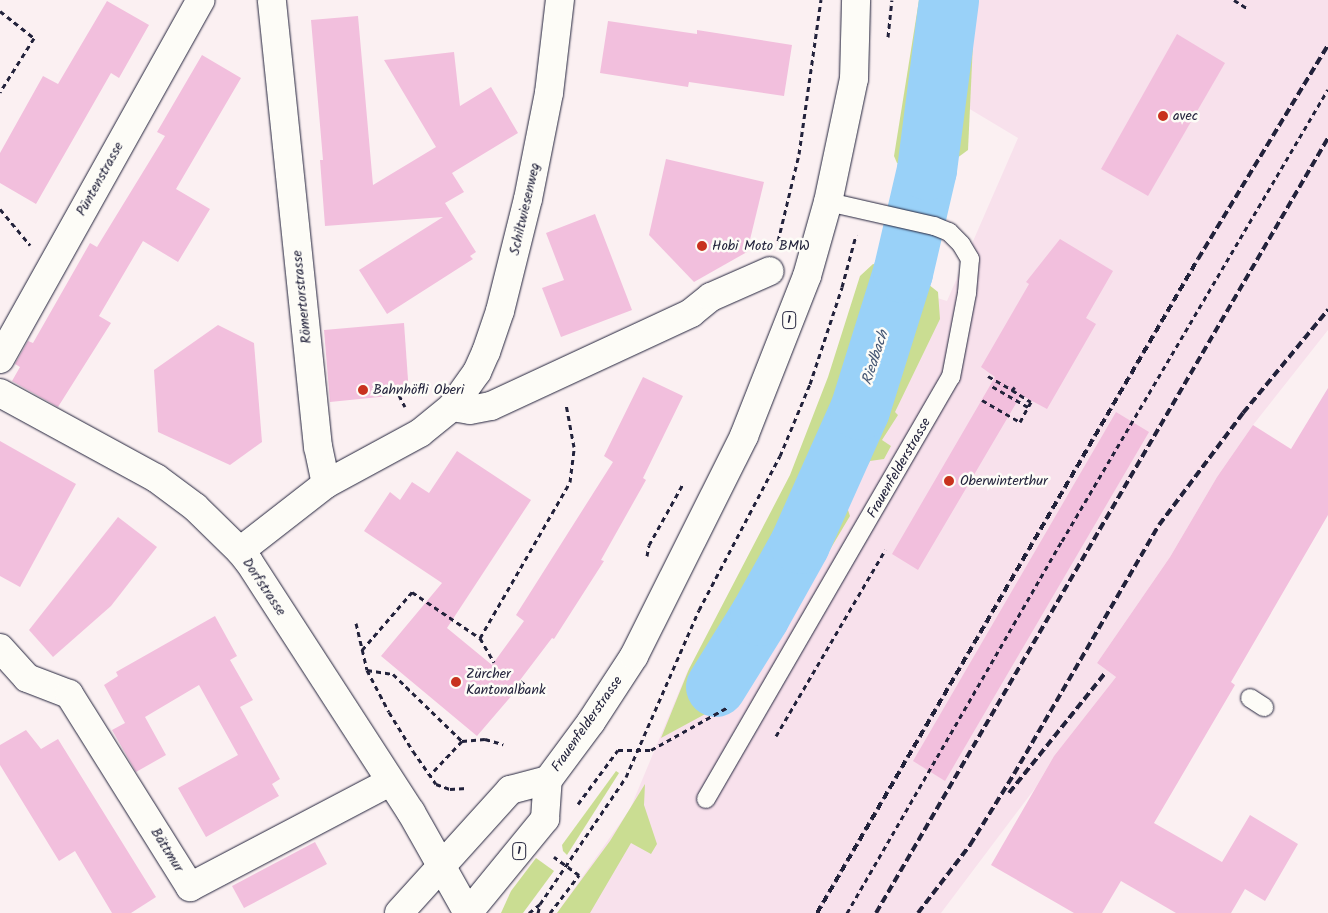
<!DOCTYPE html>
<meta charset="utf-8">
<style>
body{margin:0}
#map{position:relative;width:1328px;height:913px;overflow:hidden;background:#fbf0f2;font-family:Kalam,sans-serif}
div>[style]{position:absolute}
.built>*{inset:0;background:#f8e1ec}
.green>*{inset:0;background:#cadd92}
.river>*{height:60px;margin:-30px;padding:0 30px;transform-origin:30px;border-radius:30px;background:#99d1f8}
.building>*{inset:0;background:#f2bfdd}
.path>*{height:3px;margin-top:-1.5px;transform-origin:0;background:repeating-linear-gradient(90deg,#22223b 0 5px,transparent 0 9px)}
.roads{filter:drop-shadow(0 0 1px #22223b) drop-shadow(0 0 1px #22223b)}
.lane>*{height:18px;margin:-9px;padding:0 9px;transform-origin:9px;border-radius:9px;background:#fdfcf7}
.street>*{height:28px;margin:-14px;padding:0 14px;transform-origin:14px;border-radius:14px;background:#fdfcf7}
.primary>*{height:28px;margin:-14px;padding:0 14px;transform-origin:14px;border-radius:14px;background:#fdfcf7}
.rail>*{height:4px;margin-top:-2px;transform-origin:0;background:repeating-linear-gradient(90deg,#22223b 0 8px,transparent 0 12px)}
.dots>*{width:14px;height:14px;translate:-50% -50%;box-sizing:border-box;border:2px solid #fdfcf7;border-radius:50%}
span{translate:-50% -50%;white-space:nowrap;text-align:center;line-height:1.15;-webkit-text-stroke:5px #fdfcf7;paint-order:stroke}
.shield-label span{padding:1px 4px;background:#fdfcf7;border:1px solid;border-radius:4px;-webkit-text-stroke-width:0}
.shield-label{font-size:12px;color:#22223b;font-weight:700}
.poi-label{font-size:14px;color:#22223b}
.left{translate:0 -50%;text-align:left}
.street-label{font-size:14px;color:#22223b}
.water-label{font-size:15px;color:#465774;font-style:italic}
</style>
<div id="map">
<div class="built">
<i style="clip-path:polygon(949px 0,1328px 0,1328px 330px,1253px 425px,1217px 477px,1170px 557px,1097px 663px,1116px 677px,1054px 756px,1036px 787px,941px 913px,557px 913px,630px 809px,688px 670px,734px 701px,785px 617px,921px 293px,947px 301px,1018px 138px,968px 108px)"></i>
</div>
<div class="green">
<i style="clip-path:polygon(919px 0,975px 0,968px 150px,938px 172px,897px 163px,894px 156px)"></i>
<i style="clip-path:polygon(873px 264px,914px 273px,938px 292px,940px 319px,895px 412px,898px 415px,882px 440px,891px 446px,884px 459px,870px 461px,846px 504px,850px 516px,739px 702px,733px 699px,661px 738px,689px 669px,790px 475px,828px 377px,860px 276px)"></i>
<i style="clip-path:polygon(616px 771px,619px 773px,567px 855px,563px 851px,562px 845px)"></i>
<i style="clip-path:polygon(645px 784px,644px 805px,657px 844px,651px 854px,631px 843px,590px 913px,557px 913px,610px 841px)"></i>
<i style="clip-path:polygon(536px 858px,554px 871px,523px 913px,501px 913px,511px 891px)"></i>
</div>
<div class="river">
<i style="left:716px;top:687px;width:84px;rotate:-58.2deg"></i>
<i style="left:760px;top:616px;width:82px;rotate:-60.9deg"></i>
<i style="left:800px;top:544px;width:147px;rotate:-65.9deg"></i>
<i style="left:860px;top:410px;width:144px;rotate:-72.6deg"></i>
<i style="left:903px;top:273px;width:106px;rotate:-76.9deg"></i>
<i style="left:927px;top:170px;width:171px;rotate:-82.6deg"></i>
</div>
<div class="building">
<i style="clip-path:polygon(107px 1px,149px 25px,119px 78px,111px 73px,36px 204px,0 183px,0 153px,43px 76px,58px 84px)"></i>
<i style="clip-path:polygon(358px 16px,373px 185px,436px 147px,384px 60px,454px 52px,460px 106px,491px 87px,518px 133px,452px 173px,464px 192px,445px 203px,476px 252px,470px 256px,473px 259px,387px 314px,359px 270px,443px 217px,325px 226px,320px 160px,323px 160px,311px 20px)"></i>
<i style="clip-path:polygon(608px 21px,697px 34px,697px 30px,792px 45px,784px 96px,689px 82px,688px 87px,600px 73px)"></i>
<i style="clip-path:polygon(1177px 34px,1225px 63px,1148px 196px,1101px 169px)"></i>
<i style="clip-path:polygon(202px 55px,241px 78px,176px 189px,210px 209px,178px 262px,143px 241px,99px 316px,111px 323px,58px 407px,12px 381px,20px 367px,15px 364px,28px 341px,33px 343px,90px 243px,97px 247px,165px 136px,157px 132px)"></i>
<i style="clip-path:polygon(666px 159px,764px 182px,747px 252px,694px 282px,649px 235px)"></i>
<i style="clip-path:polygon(595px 214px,632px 310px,561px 337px,542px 288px,564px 280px,546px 233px)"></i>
<i style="clip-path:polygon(1060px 239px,1113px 271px,1086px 318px,1096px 324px,1047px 409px,1021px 395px,918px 570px,892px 554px,995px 377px,981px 367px,1029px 284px,1026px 282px)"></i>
<i style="clip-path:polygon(404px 323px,409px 394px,330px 402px,324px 330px)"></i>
<i style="clip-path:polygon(218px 325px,254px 343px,262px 442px,230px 465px,158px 432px,154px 370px)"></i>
<i style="clip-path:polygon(643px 377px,683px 396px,643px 478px,646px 480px,601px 560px,604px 561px,554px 639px,552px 638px,511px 692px,513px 694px,477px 736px,381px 656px,442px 583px,364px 531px,390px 492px,400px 500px,412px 482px,429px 493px,457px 451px,531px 500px,447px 628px,492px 665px,524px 621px,516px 615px,613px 462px,604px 456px)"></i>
<i style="clip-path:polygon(1328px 388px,1328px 515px,1231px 682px,1235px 685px,1154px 823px,1222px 862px,1250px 815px,1298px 844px,1265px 901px,1245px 889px,1231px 913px,1176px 913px,1121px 881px,1102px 913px,1074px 913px,991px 865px,1054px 756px,1116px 677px,1097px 663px,1170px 557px,1217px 477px,1253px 425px,1291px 449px)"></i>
<i style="clip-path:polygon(1116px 412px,1149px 432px,945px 781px,913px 761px)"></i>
<i style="clip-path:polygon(0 441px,76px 484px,20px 587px,0 576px)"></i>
<i style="clip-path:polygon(118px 517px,157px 547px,111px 606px,53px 657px,29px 630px)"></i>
<i style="clip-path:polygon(215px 616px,237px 656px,230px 660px,253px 700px,240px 707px,280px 779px,272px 784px,279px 796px,206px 837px,178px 788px,238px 755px,199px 685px,145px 717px,166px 755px,136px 772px,112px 730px,125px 723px,104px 685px,118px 676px,116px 672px)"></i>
<i style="clip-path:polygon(26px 730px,41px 749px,58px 739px,156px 897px,131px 913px,112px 913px,75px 851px,59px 861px,0 765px,0 745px)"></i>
<i style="clip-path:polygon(315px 842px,327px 864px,244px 908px,232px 886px)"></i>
</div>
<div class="path">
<i style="left:1234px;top:0;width:15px;rotate:32deg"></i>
<i style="left:0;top:11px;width:43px;rotate:38.5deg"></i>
<i style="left:34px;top:38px;width:64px;rotate:122.2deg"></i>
<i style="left:888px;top:37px;width:37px;rotate:-84deg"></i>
<i style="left:0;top:209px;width:47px;rotate:50.2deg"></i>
<i style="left:778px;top:241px;width:89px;rotate:-76.4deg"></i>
<i style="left:799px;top:154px;width:156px;rotate:-81.9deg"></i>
<i style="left:988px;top:376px;width:28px;rotate:30deg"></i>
<i style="left:1012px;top:390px;width:4px;rotate:-45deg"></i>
<i style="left:1012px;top:390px;width:22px;rotate:32deg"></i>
<i style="left:1031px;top:402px;width:6px;rotate:121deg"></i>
<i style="left:399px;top:395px;width:13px;rotate:63deg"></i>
<i style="left:982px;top:400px;width:44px;rotate:30.1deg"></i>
<i style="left:1020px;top:422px;width:17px;rotate:-62deg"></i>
<i style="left:1028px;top:407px;width:44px;rotate:-149.9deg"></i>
<i style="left:647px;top:556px;width:11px;rotate:-80deg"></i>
<i style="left:649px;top:545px;width:70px;rotate:-60.9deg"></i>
<i style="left:356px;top:623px;width:48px;rotate:76.8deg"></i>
<i style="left:367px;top:670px;width:47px;rotate:62.4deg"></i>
<i style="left:389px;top:712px;width:46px;rotate:58.4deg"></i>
<i style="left:413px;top:751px;width:40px;rotate:55.1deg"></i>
<i style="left:436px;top:784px;width:15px;rotate:20deg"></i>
<i style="left:450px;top:789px;width:17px;rotate:-3deg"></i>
<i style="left:480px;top:638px;width:28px;rotate:60deg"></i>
<i style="left:362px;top:650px;width:77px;rotate:-49.2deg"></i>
<i style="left:412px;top:592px;width:82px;rotate:34.1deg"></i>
<i style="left:480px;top:638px;width:180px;rotate:-60deg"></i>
<i style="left:570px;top:482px;width:35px;rotate:-83deg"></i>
<i style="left:574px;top:447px;width:44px;rotate:-100.5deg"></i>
<i style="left:367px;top:670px;width:26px;rotate:9deg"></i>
<i style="left:393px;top:674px;width:96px;rotate:44.2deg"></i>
<i style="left:462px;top:741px;width:47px;rotate:133.3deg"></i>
<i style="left:520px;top:681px;width:25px;rotate:37deg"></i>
<i style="left:776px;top:736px;width:216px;rotate:-59.6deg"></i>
<i style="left:462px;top:741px;width:23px;rotate:-5deg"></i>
<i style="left:485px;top:739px;width:19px;rotate:16deg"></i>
<i style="left:578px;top:804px;width:67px;rotate:-53.5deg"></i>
<i style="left:618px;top:750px;width:33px"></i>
<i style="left:651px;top:750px;width:88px;rotate:-29.2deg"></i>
<i style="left:529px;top:913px;width:14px;rotate:-39deg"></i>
<i style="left:538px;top:913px;width:9px;rotate:-77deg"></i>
<i style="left:540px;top:904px;width:153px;rotate:-55.9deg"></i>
<i style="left:626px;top:777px;width:182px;rotate:-66.4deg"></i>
<i style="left:699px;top:610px;width:174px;rotate:-62.3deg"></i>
<i style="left:780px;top:456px;width:78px;rotate:-67.4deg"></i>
<i style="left:810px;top:384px;width:102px;rotate:-71.7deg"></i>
<i style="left:842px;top:287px;width:54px;rotate:-74.9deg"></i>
<i style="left:550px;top:913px;width:48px;rotate:-52.7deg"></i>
<i style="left:579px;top:875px;width:31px;rotate:-144deg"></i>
<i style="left:847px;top:913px;width:430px;rotate:-60deg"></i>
<i style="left:1062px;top:541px;width:524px;rotate:-59.52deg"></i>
</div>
<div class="roads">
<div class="lane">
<i style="left:1250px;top:698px;width:17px;rotate:33deg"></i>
<i style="left:706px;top:799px;width:488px;rotate:-59.9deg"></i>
<i style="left:951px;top:377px;width:86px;rotate:-79.2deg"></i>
<i style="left:967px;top:293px;width:34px;rotate:-85deg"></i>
<i style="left:970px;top:259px;width:17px;rotate:-121deg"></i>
<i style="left:961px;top:244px;width:17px;rotate:-135deg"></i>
<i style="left:949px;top:232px;width:16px;rotate:-158deg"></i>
<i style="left:934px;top:226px;width:109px;rotate:-167.2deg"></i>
</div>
<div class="street">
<i style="left:0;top:359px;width:411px;rotate:-60.8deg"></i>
<i style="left:0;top:393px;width:178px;rotate:28.6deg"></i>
<i style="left:156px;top:478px;width:49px;rotate:36.6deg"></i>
<i style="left:195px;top:507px;width:63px;rotate:44.4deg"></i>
<i style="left:240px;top:551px;width:14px;rotate:51deg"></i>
<i style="left:249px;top:562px;width:298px;rotate:57.1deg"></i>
<i style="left:411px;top:812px;width:116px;rotate:60.6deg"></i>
<i style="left:452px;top:407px;width:18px;rotate:9deg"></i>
<i style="left:470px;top:410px;width:21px;rotate:-11deg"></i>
<i style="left:491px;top:406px;width:221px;rotate:-24.9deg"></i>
<i style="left:691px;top:313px;width:26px;rotate:-39deg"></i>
<i style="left:711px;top:297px;width:64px;rotate:-23.8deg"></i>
<i style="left:326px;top:484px;width:107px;rotate:-28.5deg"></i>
<i style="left:420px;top:433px;width:41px;rotate:-39.1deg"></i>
<i style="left:452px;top:407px;width:43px;rotate:-54.5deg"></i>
<i style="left:477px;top:372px;width:22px;rotate:-66deg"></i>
<i style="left:486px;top:352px;width:43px;rotate:-71.1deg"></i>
<i style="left:500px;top:311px;width:115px;rotate:-76deg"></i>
<i style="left:528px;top:199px;width:108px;rotate:-78.8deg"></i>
<i style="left:549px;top:93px;width:94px;rotate:-83.3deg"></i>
<i style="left:240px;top:551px;width:109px;rotate:-37.9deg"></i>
<i style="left:326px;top:484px;width:38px;rotate:-102deg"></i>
<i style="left:318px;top:447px;width:449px;rotate:-95.9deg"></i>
<i style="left:0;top:648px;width:40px;rotate:48deg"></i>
<i style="left:27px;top:678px;width:45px;rotate:20.9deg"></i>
<i style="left:69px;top:694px;width:228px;rotate:57.9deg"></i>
<i style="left:190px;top:887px;width:226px;rotate:-27.7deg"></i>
</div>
<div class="primary">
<i style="left:399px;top:913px;width:166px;rotate:-47.9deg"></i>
<i style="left:510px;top:790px;width:39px;rotate:-15deg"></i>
<i style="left:468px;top:913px;width:122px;rotate:-50.7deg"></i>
<i style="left:545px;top:819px;width:39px;rotate:-86deg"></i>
<i style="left:548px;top:780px;width:72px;rotate:-53.4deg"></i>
<i style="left:591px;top:722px;width:79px;rotate:-56.9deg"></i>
<i style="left:634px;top:656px;width:246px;rotate:-63.4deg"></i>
<i style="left:744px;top:436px;width:172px;rotate:-68.5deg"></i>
<i style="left:807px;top:276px;width:77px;rotate:-74.2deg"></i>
<i style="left:828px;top:202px;width:126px;rotate:-78.1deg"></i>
<i style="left:854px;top:79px;width:79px;rotate:-88.5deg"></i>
</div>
</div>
<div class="rail">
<i style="left:1009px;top:793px;width:155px;rotate:-51.3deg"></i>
<i style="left:817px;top:913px;width:757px;rotate:-59.78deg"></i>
<i style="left:1198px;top:259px;width:250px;rotate:-58.7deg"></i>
<i style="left:876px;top:913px;width:897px;rotate:-59.75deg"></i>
<i style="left:918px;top:913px;width:86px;rotate:-52.6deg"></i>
<i style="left:970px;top:845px;width:84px;rotate:-58.2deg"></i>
<i style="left:1014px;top:774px;width:288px;rotate:-59.8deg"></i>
<i style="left:1159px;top:525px;width:140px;rotate:-53.1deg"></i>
<i style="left:1243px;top:413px;width:134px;rotate:-50.5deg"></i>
</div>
<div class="dots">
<i style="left:1163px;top:116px;background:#c8321e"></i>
<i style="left:702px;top:246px;background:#c8321e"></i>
<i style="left:363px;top:390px;background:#c8321e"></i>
<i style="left:949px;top:481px;background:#c8321e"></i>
<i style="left:456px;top:682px;background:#c8321e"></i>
</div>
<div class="shield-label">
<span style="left:789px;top:320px">1</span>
<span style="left:519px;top:851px">1</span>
</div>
<div class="poi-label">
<span class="left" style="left:1173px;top:116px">avec</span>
<span class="left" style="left:712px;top:246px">Hobi Moto BMW</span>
<span class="left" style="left:373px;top:390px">Bahnhöfli Oberi</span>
<span class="left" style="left:960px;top:481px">Oberwinterthur</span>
<span class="left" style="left:466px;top:682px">Zürcher<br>Kantonalbank</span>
</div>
<div class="street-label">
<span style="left:100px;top:179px;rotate:-61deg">Püntenstrasse</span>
<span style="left:525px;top:209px;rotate:-77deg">Schiltwiesenweg</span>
<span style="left:302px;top:297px;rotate:-96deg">Römertorstrasse</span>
<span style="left:899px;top:468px;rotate:-60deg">Frauenfelderstrasse</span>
<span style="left:264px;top:587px;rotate:56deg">Dorfstrasse</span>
<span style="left:587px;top:724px;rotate:-55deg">Frauenfelderstrasse</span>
<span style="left:167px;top:850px;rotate:58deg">Bättmur</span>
</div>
<div class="water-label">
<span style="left:876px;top:358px;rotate:-72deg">Riedbach</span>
</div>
</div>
